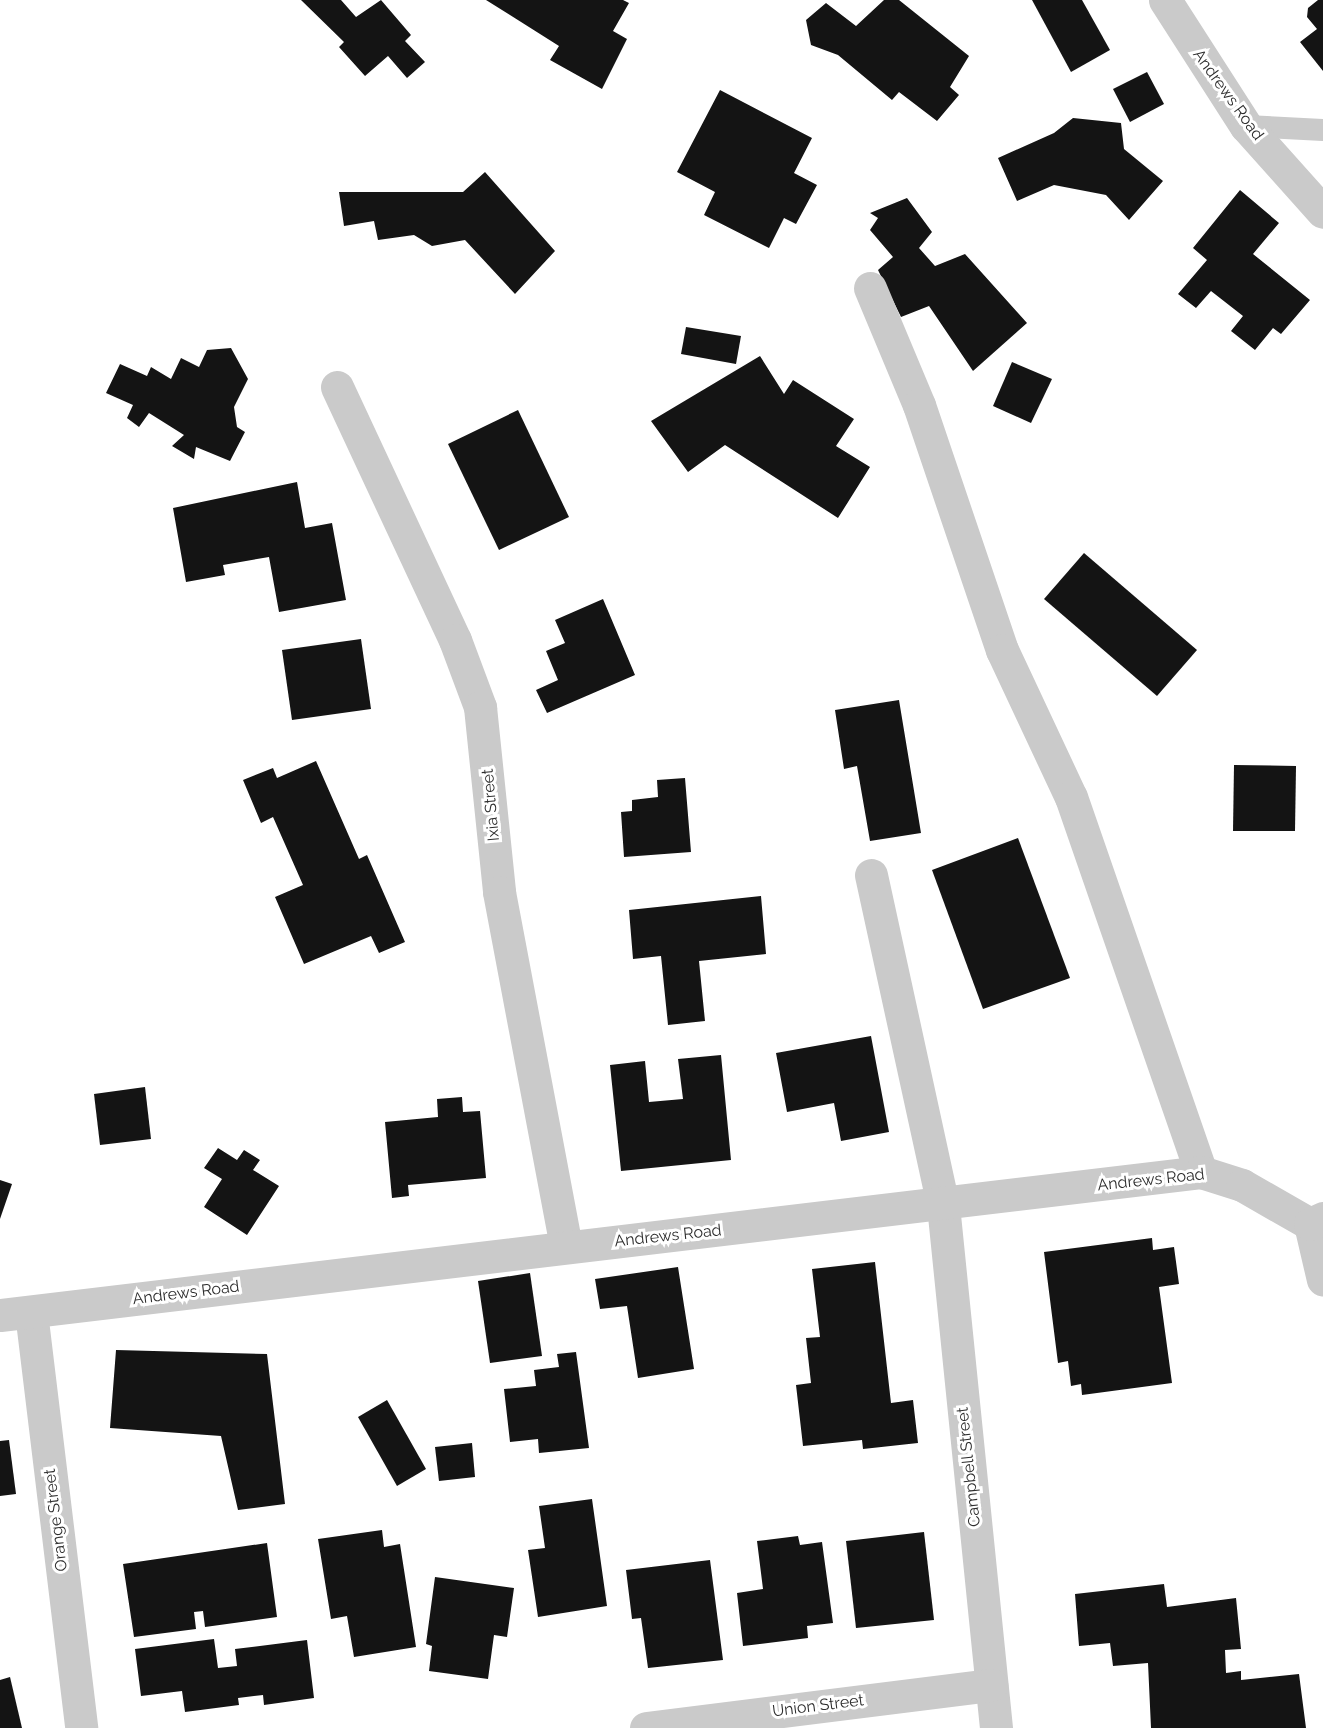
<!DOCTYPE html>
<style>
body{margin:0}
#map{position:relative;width:1323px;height:1728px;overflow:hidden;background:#fff;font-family:Raleway,sans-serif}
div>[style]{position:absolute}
.building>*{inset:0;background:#141414}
.service>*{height:22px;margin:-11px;padding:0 11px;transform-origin:11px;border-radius:11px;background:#cacaca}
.minor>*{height:33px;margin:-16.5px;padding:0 16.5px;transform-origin:16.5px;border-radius:16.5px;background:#cacaca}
span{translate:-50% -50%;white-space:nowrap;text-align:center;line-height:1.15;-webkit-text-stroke:6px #fff;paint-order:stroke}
.street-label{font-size:16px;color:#2d2d2d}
</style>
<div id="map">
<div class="building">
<i style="clip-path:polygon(301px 0,341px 0,356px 17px,381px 0,411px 35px,405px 41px,425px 62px,407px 78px,388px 56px,365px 76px,339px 47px,344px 42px)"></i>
<i style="clip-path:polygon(486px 0,623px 0,629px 3px,613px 31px,627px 39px,602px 89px,550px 60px,559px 46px)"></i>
<i style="clip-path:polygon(884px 0,899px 0,969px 56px,950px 87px,959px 95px,937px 121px,899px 92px,892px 100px,838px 55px,811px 45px,806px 20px,826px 3px,856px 26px)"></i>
<i style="clip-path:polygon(1032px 0,1082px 0,1110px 50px,1071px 72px)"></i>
<i style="clip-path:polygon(1318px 0,1323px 0,1323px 71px,1300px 42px,1317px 29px,1307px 17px,1308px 8px)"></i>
<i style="clip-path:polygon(1147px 72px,1164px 104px,1130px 122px,1113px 89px)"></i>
<i style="clip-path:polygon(720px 90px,812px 138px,794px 173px,817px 185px,796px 224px,784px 218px,769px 248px,704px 215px,715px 192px,677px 172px)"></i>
<i style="clip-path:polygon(1073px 118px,1121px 123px,1124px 149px,1163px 181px,1129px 220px,1106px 195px,1054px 185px,1017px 201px,998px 158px,1054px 133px)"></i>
<i style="clip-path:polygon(485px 172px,555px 251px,515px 294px,465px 240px,432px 246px,414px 235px,378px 240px,374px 221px,344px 226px,339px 192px,463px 192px)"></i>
<i style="clip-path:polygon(1240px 190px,1279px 223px,1253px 254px,1310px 300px,1281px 334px,1273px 328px,1255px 350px,1231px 331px,1243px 316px,1211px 291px,1196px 308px,1178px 294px,1207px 260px,1193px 248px)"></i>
<i style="clip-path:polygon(907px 198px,932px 232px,919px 248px,935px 266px,965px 254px,1027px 323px,973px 371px,929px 306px,901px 317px,878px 270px,893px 257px,870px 230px,878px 218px,870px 213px)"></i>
<i style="clip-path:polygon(686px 327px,741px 336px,736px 364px,681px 354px)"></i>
<i style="clip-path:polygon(231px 348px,248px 379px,234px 407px,237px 427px,245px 432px,230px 461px,196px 447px,194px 459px,172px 446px,184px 435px,149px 413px,139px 427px,127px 418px,133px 405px,106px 393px,120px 364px,147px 376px,151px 367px,171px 379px,181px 358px,199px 367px,207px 350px)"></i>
<i style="clip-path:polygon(760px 356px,784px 394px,793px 380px,854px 419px,836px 446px,870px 467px,838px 518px,725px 445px,688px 472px,651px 421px)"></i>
<i style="clip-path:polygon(1012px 362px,1052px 379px,1031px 423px,993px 406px)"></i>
<i style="clip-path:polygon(518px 410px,569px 517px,499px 550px,448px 444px)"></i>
<i style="clip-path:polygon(297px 482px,305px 528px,332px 523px,346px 600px,279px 612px,269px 557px,223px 565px,225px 575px,186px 582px,173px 508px)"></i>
<i style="clip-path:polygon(1084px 553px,1197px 650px,1157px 696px,1044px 599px)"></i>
<i style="clip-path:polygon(603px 599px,635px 675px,547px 713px,536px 690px,558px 680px,546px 651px,565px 643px,555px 620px)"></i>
<i style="clip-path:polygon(361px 639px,371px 709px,292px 720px,282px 650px)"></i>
<i style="clip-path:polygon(899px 700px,921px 833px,870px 841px,857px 766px,844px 769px,835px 710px)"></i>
<i style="clip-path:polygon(316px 761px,359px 859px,367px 855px,405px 942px,379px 953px,371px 936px,304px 964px,275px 897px,303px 885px,273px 817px,261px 823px,243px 780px,273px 768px,277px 778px)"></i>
<i style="clip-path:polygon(1234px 765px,1296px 766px,1295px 831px,1233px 831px)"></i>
<i style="clip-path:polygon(685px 778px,691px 852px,624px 857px,621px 812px,632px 811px,632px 800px,658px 797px,657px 780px)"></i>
<i style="clip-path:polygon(1018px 838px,1070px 978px,983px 1009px,932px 870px)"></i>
<i style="clip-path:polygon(761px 896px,766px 954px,699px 961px,705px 1021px,668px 1025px,661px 956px,633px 959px,629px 910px)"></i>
<i style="clip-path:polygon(871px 1036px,889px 1132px,841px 1141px,834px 1103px,787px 1112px,776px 1053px)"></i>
<i style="clip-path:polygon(721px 1055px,731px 1160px,621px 1171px,610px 1065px,645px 1061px,649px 1102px,683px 1099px,678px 1059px)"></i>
<i style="clip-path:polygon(145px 1087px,151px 1139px,100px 1145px,94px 1094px)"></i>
<i style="clip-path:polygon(462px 1097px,463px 1112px,480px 1111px,486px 1178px,408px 1185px,409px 1196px,392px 1198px,385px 1122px,438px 1117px,437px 1099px)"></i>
<i style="clip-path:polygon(218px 1148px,237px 1160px,244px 1150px,260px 1160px,253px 1170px,279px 1186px,247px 1235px,204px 1207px,222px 1179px,204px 1168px)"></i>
<i style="clip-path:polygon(0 1180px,12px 1184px,0 1219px)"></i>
<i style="clip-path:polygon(1152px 1238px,1153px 1250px,1174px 1247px,1179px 1284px,1159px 1287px,1172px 1383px,1082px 1395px,1081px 1384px,1071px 1386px,1068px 1361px,1058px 1363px,1044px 1252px)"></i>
<i style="clip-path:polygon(875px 1262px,891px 1403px,913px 1400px,918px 1443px,863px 1449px,862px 1440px,803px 1446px,796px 1385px,811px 1383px,806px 1338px,820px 1337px,812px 1269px)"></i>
<i style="clip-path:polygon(678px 1267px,694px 1369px,638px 1378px,627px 1306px,600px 1309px,595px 1279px)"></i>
<i style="clip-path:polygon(530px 1273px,542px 1356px,490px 1363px,478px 1281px)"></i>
<i style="clip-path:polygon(116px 1350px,267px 1354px,285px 1504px,238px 1510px,221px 1436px,110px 1428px)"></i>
<i style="clip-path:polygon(576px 1352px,589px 1448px,539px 1453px,538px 1439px,510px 1442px,504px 1389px,536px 1386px,534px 1370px,559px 1367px,557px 1354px)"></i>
<i style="clip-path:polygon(387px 1400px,426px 1469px,397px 1486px,358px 1417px)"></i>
<i style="clip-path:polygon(9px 1440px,16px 1494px,0 1496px,0 1441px)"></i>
<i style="clip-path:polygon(472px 1443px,475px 1477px,439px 1481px,435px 1447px)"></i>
<i style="clip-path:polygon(592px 1499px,607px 1606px,538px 1617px,528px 1550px,545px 1548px,539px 1506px)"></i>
<i style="clip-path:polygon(382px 1530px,384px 1547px,400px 1544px,416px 1647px,354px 1657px,347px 1616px,331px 1619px,318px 1539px)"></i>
<i style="clip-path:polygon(924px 1532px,934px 1620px,856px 1628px,846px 1541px)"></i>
<i style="clip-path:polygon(798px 1536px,800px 1545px,822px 1542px,833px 1623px,807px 1626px,808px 1638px,743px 1646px,737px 1593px,763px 1589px,757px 1541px)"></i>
<i style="clip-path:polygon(267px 1543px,277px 1617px,205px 1627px,203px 1611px,194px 1612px,196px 1629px,134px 1637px,123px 1564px)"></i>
<i style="clip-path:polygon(710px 1560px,723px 1660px,648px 1668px,641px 1618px,632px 1619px,626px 1570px)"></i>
<i style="clip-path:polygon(435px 1577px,514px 1588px,507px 1637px,494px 1635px,488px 1679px,429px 1671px,432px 1646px,426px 1644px)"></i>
<i style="clip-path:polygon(1164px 1584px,1167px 1607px,1236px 1598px,1241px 1649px,1225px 1650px,1226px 1673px,1241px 1671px,1241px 1680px,1299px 1674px,1306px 1728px,1151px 1728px,1148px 1663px,1113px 1666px,1110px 1643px,1079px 1646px,1075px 1594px)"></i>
<i style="clip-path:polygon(214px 1639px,218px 1668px,237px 1666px,235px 1649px,307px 1640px,314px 1698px,264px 1705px,263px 1695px,238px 1698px,239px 1705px,185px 1712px,182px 1691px,141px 1696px,135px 1649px)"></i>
<i style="clip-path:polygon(10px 1677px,22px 1728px,0 1728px,0 1680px)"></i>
</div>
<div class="service">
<i style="left:1246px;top:126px;width:77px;rotate:3deg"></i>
</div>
<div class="minor">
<i style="left:1165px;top:0;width:150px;rotate:57.3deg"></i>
<i style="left:1246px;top:126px;width:115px;rotate:48.2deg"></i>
<i style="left:870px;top:288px;width:127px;rotate:67.3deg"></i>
<i style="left:919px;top:405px;width:259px;rotate:71.3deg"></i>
<i style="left:1002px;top:650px;width:162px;rotate:64.9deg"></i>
<i style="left:1071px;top:797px;width:397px;rotate:70.9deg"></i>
<i style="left:337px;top:387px;width:279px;rotate:65deg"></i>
<i style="left:455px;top:640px;width:72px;rotate:69.5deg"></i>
<i style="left:480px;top:707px;width:186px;rotate:84.1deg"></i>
<i style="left:499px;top:892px;width:361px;rotate:79.3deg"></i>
<i style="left:871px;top:875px;width:338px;rotate:77.7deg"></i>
<i style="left:943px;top:1205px;width:526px;rotate:84.21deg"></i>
<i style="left:1310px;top:1224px;width:57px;rotate:76.9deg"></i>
<i style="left:31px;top:1312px;width:419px;rotate:83.1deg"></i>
<i style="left:0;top:1315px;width:1209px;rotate:-6.79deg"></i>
<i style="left:1201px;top:1172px;width:43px;rotate:17.6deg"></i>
<i style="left:1242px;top:1185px;width:78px;rotate:29.8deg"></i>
<i style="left:1310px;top:1224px;width:14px;rotate:-25deg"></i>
<i style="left:646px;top:1728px;width:348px;rotate:-7.1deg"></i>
</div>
<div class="street-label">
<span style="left:1228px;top:95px;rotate:54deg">Andrews Road</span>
<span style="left:491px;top:805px;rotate:-95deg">Ixia Street</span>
<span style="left:1151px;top:1180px;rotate:-6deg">Andrews Road</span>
<span style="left:668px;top:1236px;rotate:-6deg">Andrews Road</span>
<span style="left:186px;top:1293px;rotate:-7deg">Andrews Road</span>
<span style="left:969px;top:1467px;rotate:-96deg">Campbell Street</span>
<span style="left:56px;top:1520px;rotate:-97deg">Orange Street</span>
<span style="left:818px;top:1706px;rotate:-7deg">Union Street</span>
</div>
</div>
